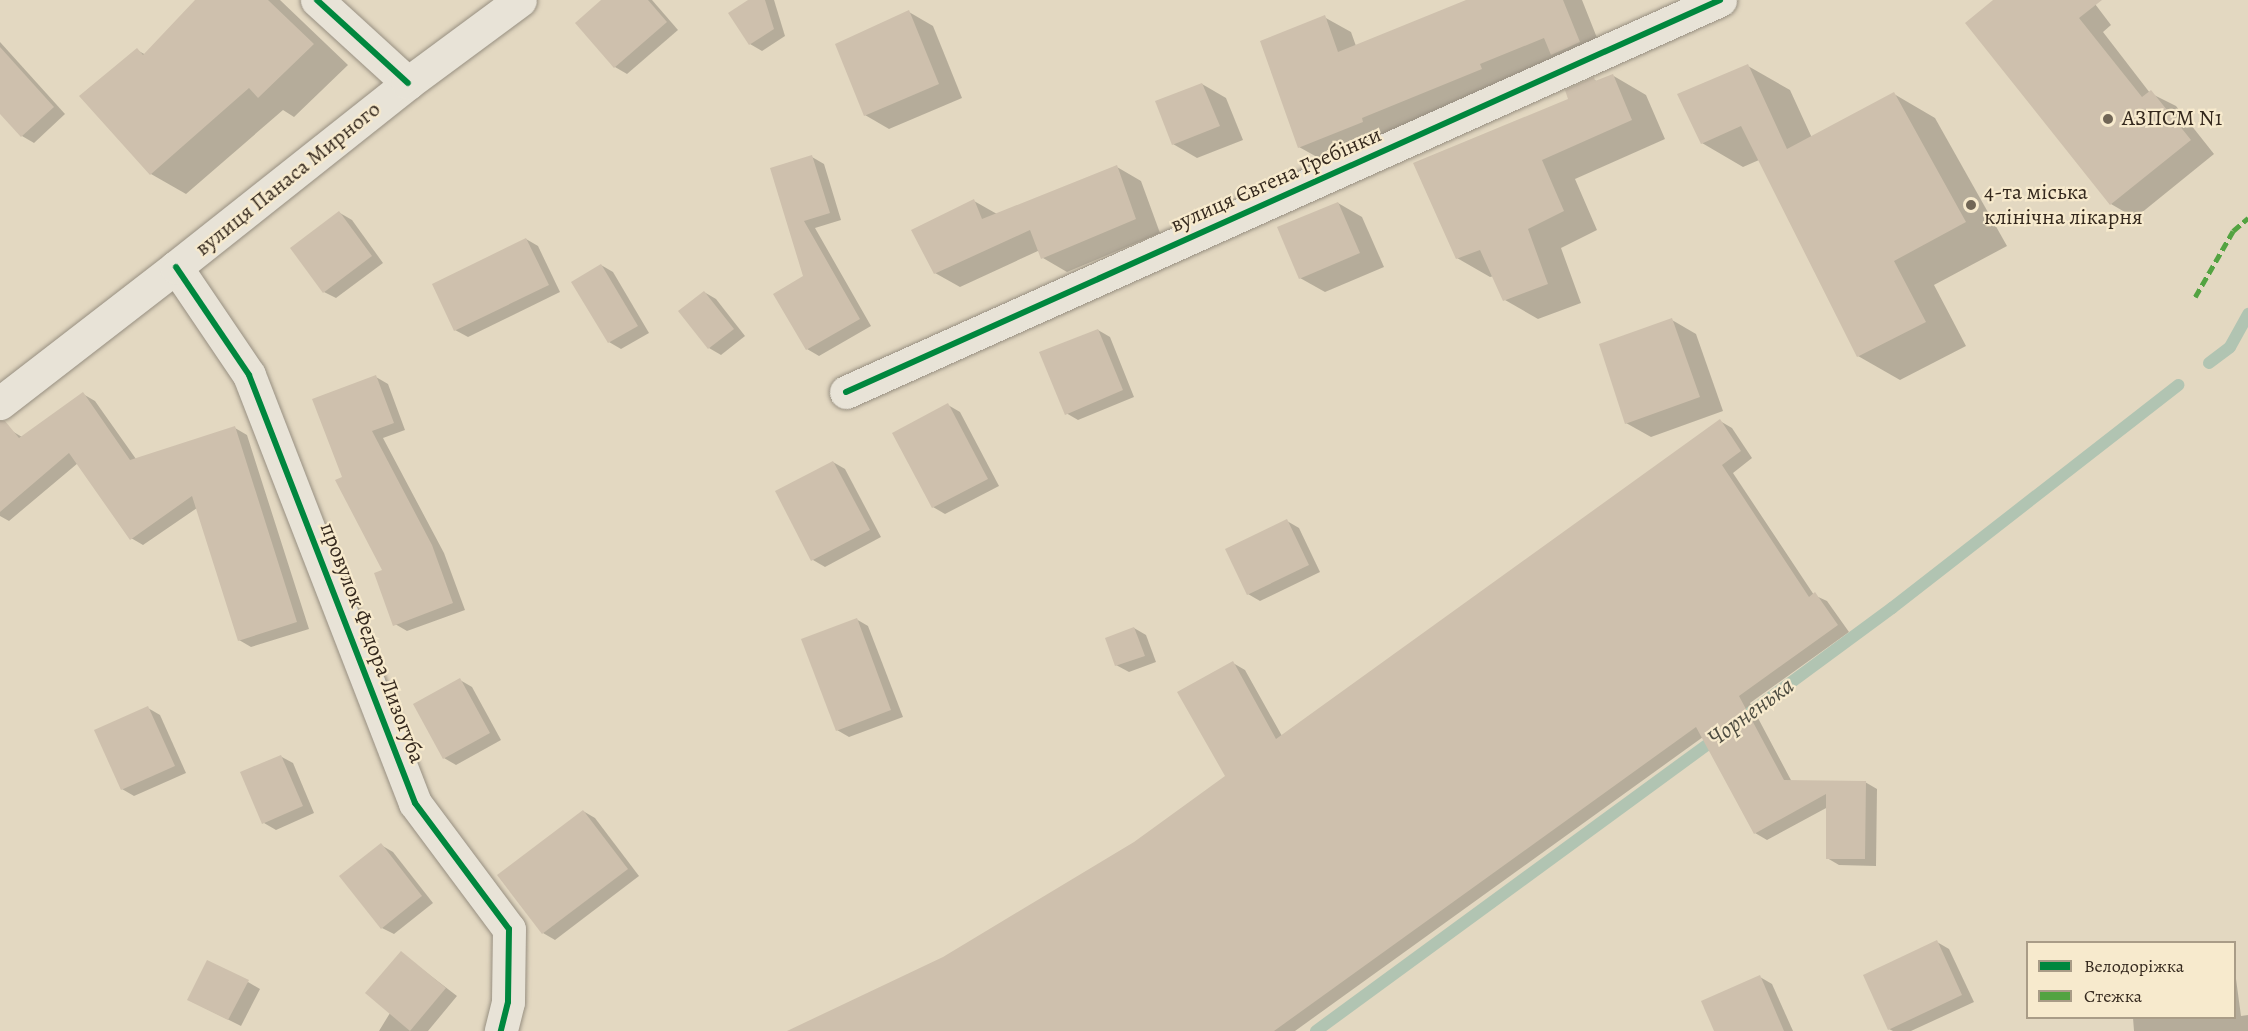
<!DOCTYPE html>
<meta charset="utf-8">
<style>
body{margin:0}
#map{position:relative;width:2248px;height:1031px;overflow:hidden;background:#e3d8c1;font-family:Alegreya,serif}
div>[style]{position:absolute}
.shadow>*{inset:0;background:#0003}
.stream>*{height:12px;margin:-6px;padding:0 6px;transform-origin:6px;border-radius:6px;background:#b1c4b2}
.building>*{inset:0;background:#cec0ad}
.roads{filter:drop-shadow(0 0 2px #978f81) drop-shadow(0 0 2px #978f81)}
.minor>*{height:33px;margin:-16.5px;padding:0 16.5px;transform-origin:16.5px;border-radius:16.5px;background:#e8e3d7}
.quiet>*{height:4.5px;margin-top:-2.25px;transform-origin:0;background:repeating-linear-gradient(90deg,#53a341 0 9px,transparent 0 13.5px)}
.cycleway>*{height:6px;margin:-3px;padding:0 3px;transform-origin:3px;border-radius:3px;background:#00873e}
.dots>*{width:16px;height:16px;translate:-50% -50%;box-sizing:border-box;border:3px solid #f7eacd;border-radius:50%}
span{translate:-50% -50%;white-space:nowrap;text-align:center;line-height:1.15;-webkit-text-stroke:4.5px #f7eacd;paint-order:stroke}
.poi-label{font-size:22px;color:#34281d}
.left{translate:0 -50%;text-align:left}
.street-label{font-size:22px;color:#34281d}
.water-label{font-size:24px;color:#4e4d41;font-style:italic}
.legend{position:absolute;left:2026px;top:941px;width:210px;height:78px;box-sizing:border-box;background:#f7eacd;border:2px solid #a99c87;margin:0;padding:8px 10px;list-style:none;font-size:18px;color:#34281d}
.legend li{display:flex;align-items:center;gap:12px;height:30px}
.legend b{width:30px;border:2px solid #a99c87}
</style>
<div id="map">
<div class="shadow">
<i style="clip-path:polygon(197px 0,280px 0,348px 65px,294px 117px,283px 110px,186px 194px,151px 174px,137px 50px,146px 55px)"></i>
<i style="clip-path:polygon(603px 0,652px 0,678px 30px,627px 74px,615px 67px,577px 23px)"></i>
<i style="clip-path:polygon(751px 0,774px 0,785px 36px,762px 51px,750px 44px)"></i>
<i style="clip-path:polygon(1470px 0,1582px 0,1605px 58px,1326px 162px,1299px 147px,1324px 17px,1351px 32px,1356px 46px)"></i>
<i style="clip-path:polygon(1996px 0,2092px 0,2111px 25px,2103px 32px,2150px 93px,2176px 106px,2214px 154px,2135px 218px,2111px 204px)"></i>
<i style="clip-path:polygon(909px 12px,933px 26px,962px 98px,889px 129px,865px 115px)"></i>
<i style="clip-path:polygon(0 42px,65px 114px,34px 143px,22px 136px,0 112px)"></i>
<i style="clip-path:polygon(1748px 66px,1790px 90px,1812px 138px,1894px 94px,1935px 118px,2007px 246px,1934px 285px,1966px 346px,1900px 380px,1858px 356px,1759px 160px,1743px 167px,1702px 143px)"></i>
<i style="clip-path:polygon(1612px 75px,1646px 95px,1665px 139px,1575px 179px,1597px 230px,1561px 248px,1581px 303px,1538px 319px,1505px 300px,1494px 276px,1490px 277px,1457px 258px,1570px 100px,1593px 79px,1598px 82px)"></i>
<i style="clip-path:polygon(1202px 84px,1226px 98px,1243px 140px,1197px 158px,1173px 144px)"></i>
<i style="clip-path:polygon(812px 157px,824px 164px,841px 220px,815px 228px,871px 326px,819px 356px,807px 349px,804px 277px,772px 169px)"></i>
<i style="clip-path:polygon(1117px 167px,1141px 181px,1160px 233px,1067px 272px,1043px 258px,1040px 250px,960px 287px,935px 273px,974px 201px,997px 214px)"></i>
<i style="clip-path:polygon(1338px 203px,1362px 217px,1384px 267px,1325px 292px,1300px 278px)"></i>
<i style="clip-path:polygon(340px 213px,352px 220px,383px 263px,336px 298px,324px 292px)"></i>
<i style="clip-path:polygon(526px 239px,538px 246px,560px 292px,468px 337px,455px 330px)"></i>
<i style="clip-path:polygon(601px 265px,613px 272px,649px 333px,621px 349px,609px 342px)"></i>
<i style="clip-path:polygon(704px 292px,716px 299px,745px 336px,721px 355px,709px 348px)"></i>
<i style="clip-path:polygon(1672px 320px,1696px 334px,1723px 411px,1651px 437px,1626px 423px)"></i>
<i style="clip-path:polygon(1098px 330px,1110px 337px,1134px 397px,1078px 420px,1066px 413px)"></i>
<i style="clip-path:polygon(376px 377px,388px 384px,405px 430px,383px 438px,444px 553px,465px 610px,407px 631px,395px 624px,384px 571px,344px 477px)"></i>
<i style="clip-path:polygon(83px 394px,95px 401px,136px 459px,235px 428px,247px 435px,309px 629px,251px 647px,239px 640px,197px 508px,143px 545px,131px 538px,78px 463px,9px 521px,0 516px,0 442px,12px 431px,22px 437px)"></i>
<i style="clip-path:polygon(948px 405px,960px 412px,999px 486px,945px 514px,933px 507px,894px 433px)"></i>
<i style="clip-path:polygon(1720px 421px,1732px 428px,1752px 458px,1733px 473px,1814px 595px,1827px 601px,1849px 632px,1750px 703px,1792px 782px,1865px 782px,1877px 789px,1876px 866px,1839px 865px,1827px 858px,1828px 807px,1767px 840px,1755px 833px,1703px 737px,1295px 1031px,791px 1031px,944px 958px,1135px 843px,1227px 777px,1233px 663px,1245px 670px,1282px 736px)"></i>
<i style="clip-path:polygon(833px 462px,845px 469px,881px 537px,825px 567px,813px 560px)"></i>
<i style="clip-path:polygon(1287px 521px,1299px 528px,1320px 572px,1260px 601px,1248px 594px)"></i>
<i style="clip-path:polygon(856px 619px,868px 626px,903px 717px,849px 737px,837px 730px)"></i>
<i style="clip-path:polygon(1134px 628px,1146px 635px,1156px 662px,1129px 672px,1116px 665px)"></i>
<i style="clip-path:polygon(460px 680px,472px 687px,501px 740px,456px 765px,444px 758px)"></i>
<i style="clip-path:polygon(148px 708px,160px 715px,186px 773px,134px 796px,122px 789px)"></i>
<i style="clip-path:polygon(280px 756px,293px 763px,314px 813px,276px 830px,264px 823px)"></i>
<i style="clip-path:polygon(583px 811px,595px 818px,639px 876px,555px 940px,543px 933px)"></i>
<i style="clip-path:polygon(381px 845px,393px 852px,433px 903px,394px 934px,382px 928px)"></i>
<i style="clip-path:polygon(1937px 942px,1949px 949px,1974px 1002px,1911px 1031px,1893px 1031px,1889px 1029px)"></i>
<i style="clip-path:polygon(401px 953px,457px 996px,428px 1031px,379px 1031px,390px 1013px)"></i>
<i style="clip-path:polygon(2234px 964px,2241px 1016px,2248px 1015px,2248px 1031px,2134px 1031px,2133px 1018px,2234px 1018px)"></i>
<i style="clip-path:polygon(1760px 977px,1772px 984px,1793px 1031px,1716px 1031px)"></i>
<i style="clip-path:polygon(248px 982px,260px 989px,241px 1026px,201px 1006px)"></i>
</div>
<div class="stream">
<i style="left:2209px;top:363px;width:26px;rotate:-37deg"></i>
<i style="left:2230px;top:347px;width:38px;rotate:-61deg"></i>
<i style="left:1736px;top:723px;width:194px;rotate:-36.4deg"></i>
<i style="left:1892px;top:608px;width:363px;rotate:-37.9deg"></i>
<i style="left:1316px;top:1031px;width:497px;rotate:-36.2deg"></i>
</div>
<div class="building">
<i style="clip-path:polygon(195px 0,268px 0,314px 44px,258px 98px,249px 88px,150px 175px,79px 96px,137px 48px,143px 55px)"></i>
<i style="clip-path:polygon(601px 0,648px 0,667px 22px,614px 68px,575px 23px)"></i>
<i style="clip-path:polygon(748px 0,765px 0,774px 29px,749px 45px,728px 13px)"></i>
<i style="clip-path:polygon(1466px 0,1563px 0,1580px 42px,1551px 55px,1544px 38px,1480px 64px,1482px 69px,1362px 118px,1363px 122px,1298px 148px,1260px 41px,1325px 15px,1338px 52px)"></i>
<i style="clip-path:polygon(1993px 0,2102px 0,2079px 18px,2142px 97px,2151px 90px,2191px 140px,2110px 205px,1965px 23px)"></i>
<i style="clip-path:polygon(909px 10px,939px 84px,864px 116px,835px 44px)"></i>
<i style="clip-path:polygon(0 47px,54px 107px,21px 137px,0 114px)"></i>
<i style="clip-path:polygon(1748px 64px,1787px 149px,1894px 92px,1966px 222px,1894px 261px,1926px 322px,1857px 357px,1741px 126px,1701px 144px,1677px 94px)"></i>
<i style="clip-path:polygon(1613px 74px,1632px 120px,1542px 160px,1564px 211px,1528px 229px,1548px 284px,1503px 301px,1480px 250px,1456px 259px,1413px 163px,1568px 99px,1565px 90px,1594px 77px,1595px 81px)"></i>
<i style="clip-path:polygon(1202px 83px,1220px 126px,1172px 145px,1155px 101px)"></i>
<i style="clip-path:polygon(812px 155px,830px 213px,804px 221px,860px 319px,806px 350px,773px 294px,803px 276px,770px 168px)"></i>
<i style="clip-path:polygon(1117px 165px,1136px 219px,1041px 259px,1030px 230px,934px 274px,911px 230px,974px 199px,982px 219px)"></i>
<i style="clip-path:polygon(1338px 202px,1360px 253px,1299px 279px,1277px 227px)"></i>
<i style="clip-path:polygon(339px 211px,372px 256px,323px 293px,290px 248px)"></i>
<i style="clip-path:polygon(526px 238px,549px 285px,454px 331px,432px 284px)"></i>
<i style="clip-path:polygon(601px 264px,638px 326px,608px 343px,571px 282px)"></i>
<i style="clip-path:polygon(704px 291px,734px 329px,708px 349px,678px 311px)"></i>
<i style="clip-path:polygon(1672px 318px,1700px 397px,1625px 424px,1599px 344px)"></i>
<i style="clip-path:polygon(1098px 329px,1123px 390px,1065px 415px,1039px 352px)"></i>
<i style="clip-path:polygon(376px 375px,394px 423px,372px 431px,432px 545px,453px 603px,393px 626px,374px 573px,382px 570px,335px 480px,342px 477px,312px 399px)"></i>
<i style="clip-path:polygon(83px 392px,130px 460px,235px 426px,297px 622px,238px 641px,192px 496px,130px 540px,69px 453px,0 512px,0 421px,5px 421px,19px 438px)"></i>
<i style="clip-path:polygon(948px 403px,988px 479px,932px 508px,892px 433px)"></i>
<i style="clip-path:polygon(1720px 419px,1741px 451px,1722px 465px,1809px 597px,1815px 592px,1838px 625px,1739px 696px,1784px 780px,1866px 781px,1865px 859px,1826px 859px,1826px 794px,1754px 834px,1696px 727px,1274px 1031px,787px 1031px,943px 957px,1134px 842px,1225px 776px,1177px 692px,1233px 661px,1276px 739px)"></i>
<i style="clip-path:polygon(833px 461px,870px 530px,811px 561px,775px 491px)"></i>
<i style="clip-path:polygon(1287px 519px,1309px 565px,1247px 595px,1225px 549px)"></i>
<i style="clip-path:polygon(857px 618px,891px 710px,836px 731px,801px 639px)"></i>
<i style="clip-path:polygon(1134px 627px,1145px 656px,1115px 666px,1105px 638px)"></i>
<i style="clip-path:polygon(460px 678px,490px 733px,443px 759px,413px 704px)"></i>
<i style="clip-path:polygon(148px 706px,175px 766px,121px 790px,94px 730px)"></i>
<i style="clip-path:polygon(281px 755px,303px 806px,262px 824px,240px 772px)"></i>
<i style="clip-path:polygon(583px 810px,628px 869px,542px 934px,497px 875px)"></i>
<i style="clip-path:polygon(381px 843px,422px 896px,381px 929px,339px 876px)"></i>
<i style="clip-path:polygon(1937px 940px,1962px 995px,1888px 1030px,1863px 975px)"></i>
<i style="clip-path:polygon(401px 951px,446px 988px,410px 1031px,365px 993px)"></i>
<i style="clip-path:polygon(207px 960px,249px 980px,228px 1020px,187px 1000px)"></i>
<i style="clip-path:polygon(1760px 975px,1784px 1031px,1714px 1031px,1701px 1001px)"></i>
</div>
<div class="roads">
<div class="minor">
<i style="left:317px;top:0;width:123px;rotate:42.4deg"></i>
<i style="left:176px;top:267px;width:130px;rotate:55.9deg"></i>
<i style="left:249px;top:375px;width:459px;rotate:68.8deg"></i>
<i style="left:415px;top:803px;width:157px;rotate:53.3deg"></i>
<i style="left:509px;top:929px;width:73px;rotate:90.8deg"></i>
<i style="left:508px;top:1002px;width:30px;rotate:104deg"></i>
<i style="left:846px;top:392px;width:958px;rotate:-24.16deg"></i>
<i style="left:0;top:403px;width:222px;rotate:-37.7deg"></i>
<i style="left:176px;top:267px;width:296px;rotate:-38.4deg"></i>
<i style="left:408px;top:83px;width:139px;rotate:-36.5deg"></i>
</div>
</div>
<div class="quiet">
<i style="left:2195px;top:297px;width:76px;rotate:-60.1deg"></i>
<i style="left:2233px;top:231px;width:20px;rotate:-41deg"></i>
</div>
<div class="cycleway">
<i style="left:317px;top:0;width:123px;rotate:42.4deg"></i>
<i style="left:176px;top:267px;width:130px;rotate:55.9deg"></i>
<i style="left:249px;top:375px;width:459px;rotate:68.8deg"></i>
<i style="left:415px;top:803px;width:157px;rotate:53.3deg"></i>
<i style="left:509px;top:929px;width:73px;rotate:90.8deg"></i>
<i style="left:508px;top:1002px;width:30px;rotate:104deg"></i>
<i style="left:846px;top:392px;width:958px;rotate:-24.16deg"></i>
</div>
<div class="dots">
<i style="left:2108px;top:119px;background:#716656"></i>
<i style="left:1971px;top:205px;background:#716656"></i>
</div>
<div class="poi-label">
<span class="left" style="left:2122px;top:119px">АЗПСМ N1</span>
<span class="left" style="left:1984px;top:205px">4-та міська<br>клінічна лікарня</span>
</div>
<div class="street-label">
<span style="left:288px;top:179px;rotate:-39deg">вулиця Панаса Мирного</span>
<span style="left:1276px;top:180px;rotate:-24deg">вулиця Євгена Гребінки</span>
<span style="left:372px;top:643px;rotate:69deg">провулок Федора Лизогуба</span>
</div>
<div class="water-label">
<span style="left:1751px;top:712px;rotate:-36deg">Чорненька</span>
</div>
<ul class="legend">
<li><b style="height:8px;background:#00873e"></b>Велодоріжка</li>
<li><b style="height:8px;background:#53a341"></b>Стежка</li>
</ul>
</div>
